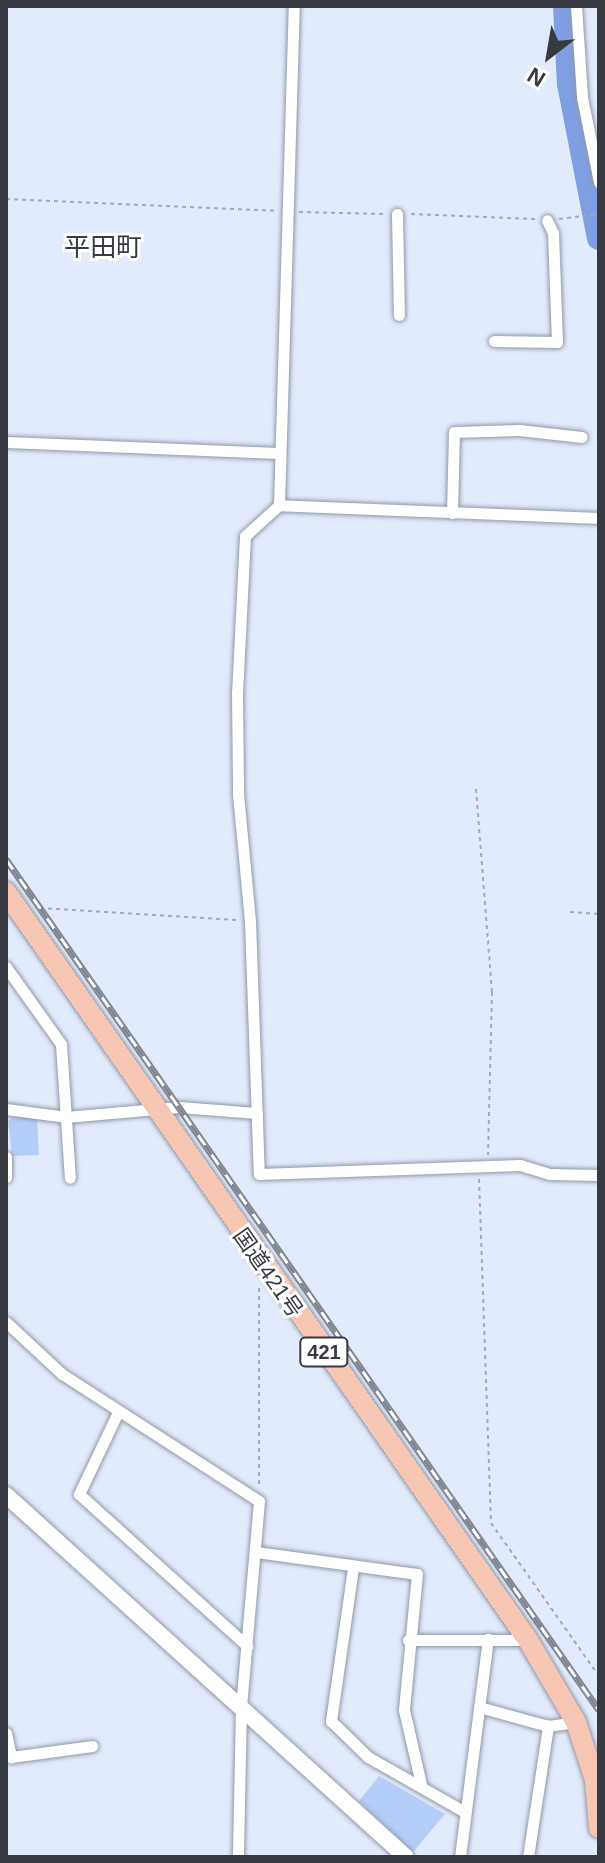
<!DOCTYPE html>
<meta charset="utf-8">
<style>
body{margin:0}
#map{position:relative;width:605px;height:1863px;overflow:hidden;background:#e2ebfb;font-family:Helvetica,"Noto Sans JP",sans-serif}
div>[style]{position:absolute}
.green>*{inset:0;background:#b4ccf8}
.river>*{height:24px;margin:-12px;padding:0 12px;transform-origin:12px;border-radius:12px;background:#7ea0e3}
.path>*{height:2px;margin-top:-1px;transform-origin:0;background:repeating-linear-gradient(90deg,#a3a9b6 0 4px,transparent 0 8px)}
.roads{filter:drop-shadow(0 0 2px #9098a7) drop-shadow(0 0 2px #9098a7)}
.street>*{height:11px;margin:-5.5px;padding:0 5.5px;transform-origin:5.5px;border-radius:5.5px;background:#fff}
.secondary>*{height:16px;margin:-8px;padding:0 8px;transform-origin:8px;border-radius:8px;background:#fff}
.highway>*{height:20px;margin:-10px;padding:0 10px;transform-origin:10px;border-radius:10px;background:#f6c6b3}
.rail>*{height:7px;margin-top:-3.5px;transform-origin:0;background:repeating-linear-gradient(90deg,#fff 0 12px,#808690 0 24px);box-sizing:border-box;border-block:2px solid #808690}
span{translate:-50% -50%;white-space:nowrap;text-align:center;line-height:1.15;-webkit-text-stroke:6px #fff;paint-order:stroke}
.shield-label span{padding:2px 6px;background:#fff;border:2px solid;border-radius:6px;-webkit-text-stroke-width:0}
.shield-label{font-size:20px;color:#373a41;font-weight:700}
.street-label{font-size:22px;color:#373a41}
.quarter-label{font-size:26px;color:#373a41}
.frame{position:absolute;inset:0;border:8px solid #373a41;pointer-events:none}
.north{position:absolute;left:509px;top:16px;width:80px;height:80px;-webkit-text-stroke:6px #fff;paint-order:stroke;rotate:211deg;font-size:22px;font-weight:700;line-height:32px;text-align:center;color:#373a41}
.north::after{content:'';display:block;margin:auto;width:28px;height:36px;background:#373a41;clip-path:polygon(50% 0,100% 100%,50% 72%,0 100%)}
</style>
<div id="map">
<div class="green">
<i style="clip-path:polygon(16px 1114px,37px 1117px,39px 1155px,12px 1156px,8px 1121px)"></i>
<i style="clip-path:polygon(379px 1776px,445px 1814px,413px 1852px,359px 1801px)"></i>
</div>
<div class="river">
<i style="left:565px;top:6px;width:78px;rotate:87.1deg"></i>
<i style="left:569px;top:84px;width:157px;rotate:79deg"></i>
</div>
<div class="path">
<i style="left:6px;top:199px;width:271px;rotate:2.5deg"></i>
<i style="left:299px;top:212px;width:85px;rotate:1.3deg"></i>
<i style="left:411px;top:214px;width:125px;rotate:2.3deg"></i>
<i style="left:559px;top:219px;width:40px;rotate:-7.1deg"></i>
<i style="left:476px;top:789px;width:204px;rotate:85.5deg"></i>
<i style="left:492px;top:992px;width:163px;rotate:91.4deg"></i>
<i style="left:40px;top:908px;width:197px;rotate:3.5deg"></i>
<i style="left:570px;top:912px;width:29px;rotate:4deg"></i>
<i style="left:479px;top:1179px;width:344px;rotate:88deg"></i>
<i style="left:491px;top:1523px;width:187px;rotate:54.8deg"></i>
<i style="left:259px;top:1484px;width:197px;rotate:-90deg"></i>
</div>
<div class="roads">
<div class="street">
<i style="left:576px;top:6px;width:91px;rotate:86.2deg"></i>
<i style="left:582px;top:97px;width:87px;rotate:78.7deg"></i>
<i style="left:397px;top:214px;width:101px;rotate:88.9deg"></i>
<i style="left:494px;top:341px;width:63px;rotate:0.9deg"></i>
<i style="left:557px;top:342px;width:109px;rotate:-92.1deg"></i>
<i style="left:553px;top:233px;width:14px;rotate:-115deg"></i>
<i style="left:6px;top:442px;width:273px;rotate:2.3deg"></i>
<i style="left:279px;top:505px;width:499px;rotate:-88.3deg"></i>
<i style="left:452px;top:513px;width:81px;rotate:-88.6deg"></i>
<i style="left:454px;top:432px;width:65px;rotate:-1.8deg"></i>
<i style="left:519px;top:430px;width:63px;rotate:6.3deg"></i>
<i style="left:599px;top:518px;width:320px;rotate:-177.7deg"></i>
<i style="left:279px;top:505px;width:46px;rotate:137.6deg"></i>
<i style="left:245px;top:536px;width:156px;rotate:92.9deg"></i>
<i style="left:237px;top:692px;width:102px;rotate:89.4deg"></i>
<i style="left:238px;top:794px;width:128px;rotate:84.6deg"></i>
<i style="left:250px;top:921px;width:253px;rotate:88deg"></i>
<i style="left:259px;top:1174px;width:261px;rotate:-2deg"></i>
<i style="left:520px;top:1165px;width:30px;rotate:17deg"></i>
<i style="left:549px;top:1174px;width:50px;rotate:1.1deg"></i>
<i style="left:6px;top:967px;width:95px;rotate:54.5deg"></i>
<i style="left:61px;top:1044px;width:134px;rotate:86.2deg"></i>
<i style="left:6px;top:1109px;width:61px;rotate:7.6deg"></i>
<i style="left:66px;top:1117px;width:113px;rotate:-5.1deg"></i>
<i style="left:179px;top:1107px;width:78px;rotate:4.4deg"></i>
<i style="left:6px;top:1157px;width:20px;rotate:90deg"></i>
<i style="left:6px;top:1322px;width:76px;rotate:42.9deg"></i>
<i style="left:62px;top:1374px;width:234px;rotate:32.8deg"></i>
<i style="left:259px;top:1501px;width:208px;rotate:95deg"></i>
<i style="left:241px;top:1708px;width:149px;rotate:91.2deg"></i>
<i style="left:118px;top:1412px;width:91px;rotate:115.4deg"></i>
<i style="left:79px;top:1494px;width:227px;rotate:42.1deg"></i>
<i style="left:256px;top:1552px;width:162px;rotate:7.8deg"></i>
<i style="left:417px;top:1574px;width:137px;rotate:95.5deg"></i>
<i style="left:404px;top:1710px;width:76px;rotate:77.1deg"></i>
<i style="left:353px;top:1568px;width:155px;rotate:98.2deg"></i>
<i style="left:331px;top:1721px;width:52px;rotate:44.2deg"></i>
<i style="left:368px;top:1757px;width:112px;rotate:29.6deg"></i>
<i style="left:408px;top:1640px;width:120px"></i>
<i style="left:479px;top:1707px;width:72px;rotate:15.4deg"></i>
<i style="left:548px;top:1726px;width:28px;rotate:-8deg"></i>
<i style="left:6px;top:1733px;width:25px;rotate:78deg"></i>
<i style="left:11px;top:1757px;width:82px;rotate:-7.7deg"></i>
<i style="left:460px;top:1857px;width:220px;rotate:-82.7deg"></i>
<i style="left:528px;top:1857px;width:133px;rotate:-81.3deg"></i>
</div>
<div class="secondary">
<i style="left:6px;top:1495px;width:539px;rotate:42.15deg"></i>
</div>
<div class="highway">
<i style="left:6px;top:892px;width:912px;rotate:55.09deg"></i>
<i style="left:528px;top:1640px;width:95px;rotate:59.7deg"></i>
<i style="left:576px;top:1722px;width:61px;rotate:71.9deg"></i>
<i style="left:595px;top:1780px;width:48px;rotate:85.2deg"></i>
</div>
</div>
<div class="rail">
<i style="left:6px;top:859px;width:1037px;rotate:55.13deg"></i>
</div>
<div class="shield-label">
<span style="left:324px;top:1352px">421</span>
</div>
<div class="street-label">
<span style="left:268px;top:1273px;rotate:55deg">国道421号</span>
</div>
<div class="quarter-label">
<span style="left:103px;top:248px">平田町</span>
</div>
<div class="frame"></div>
<div class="north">N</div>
</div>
